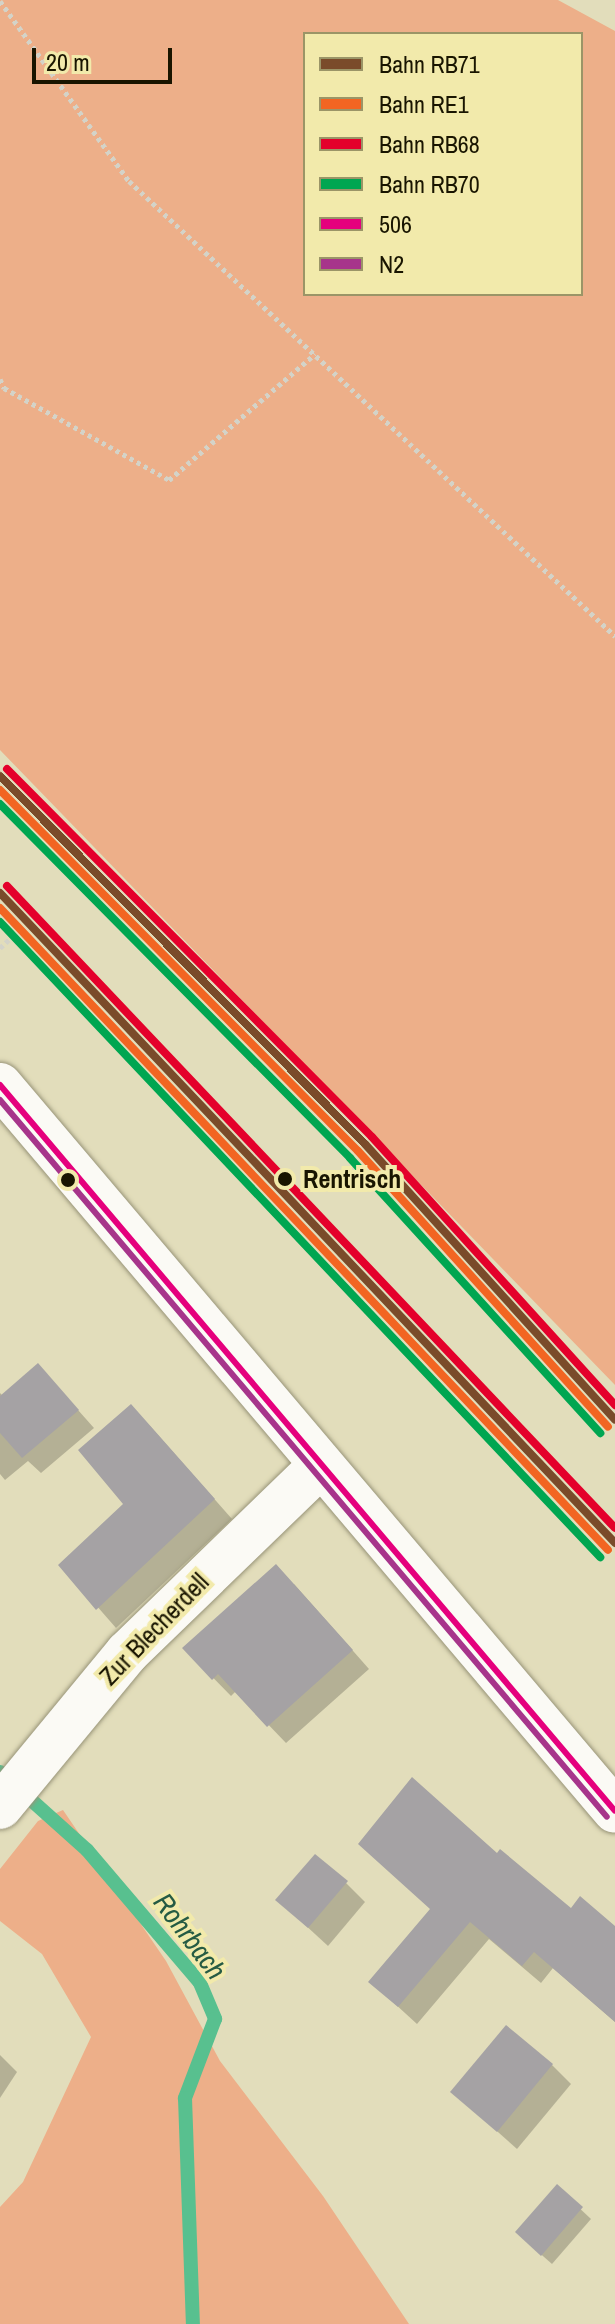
<!DOCTYPE html>
<style>
body{margin:0}
#map{position:relative;width:615px;height:2324px;overflow:hidden;background:#e2ddbb;font-family:"Archivo Narrow",sans-serif}
div>[style]{position:absolute}
.forest>*{inset:0;background:#edaf89}
.shadow>*{inset:0;background:#0003}
.stream>*{height:14px;margin:-7px;padding:0 7px;transform-origin:7px;border-radius:7px;background:#58c08f}
.building>*{inset:0;background:#a5a2a4}
.path>*{height:5px;margin-top:-2.5px;transform-origin:0;background:repeating-linear-gradient(90deg,#d4d3c8 0 4px,transparent 0 8px)}
.roads{filter:drop-shadow(0 0 2px #989478) drop-shadow(0 0 2px #989478)}
.street>*{height:44px;margin:-22px;padding:0 22px;transform-origin:22px;border-radius:22px;background:#fbfaf5}
.secondary>*{height:44px;margin:-22px;padding:0 22px;transform-origin:22px;border-radius:22px;background:#fbfaf5}
.bus-1>*{height:6px;margin:-3px;padding:0 3px;transform-origin:3px;border-radius:3px;background:#e5007d}
.bus-2>*{height:6px;margin:-3px;padding:0 3px;transform-origin:3px;border-radius:3px;background:#a7358b}
.rail-1>*{height:8px;margin:-4px;padding:0 4px;transform-origin:4px;border-radius:4px;background:#7a4b2a}
.rail-2>*{height:8px;margin:-4px;padding:0 4px;transform-origin:4px;border-radius:4px;background:#f26522}
.rail-3>*{height:8px;margin:-4px;padding:0 4px;transform-origin:4px;border-radius:4px;background:#e4002b}
.rail-4>*{height:8px;margin:-4px;padding:0 4px;transform-origin:4px;border-radius:4px;background:#00a651}
.dots>*{width:22px;height:22px;translate:-50% -50%;box-sizing:border-box;border:4px solid #f2eaab;border-radius:50%}
span{translate:-50% -50%;white-space:nowrap;text-align:center;line-height:1.15;-webkit-text-stroke:8px #f2eaab;paint-order:stroke}
.stop-label{font-size:26px;color:#191500;font-weight:700}
.left{translate:0 -50%;text-align:left}
.street-label{font-size:26px;color:#191500}
.water-label{font-size:28px;color:#265b43;font-style:italic}
.legend{position:absolute;left:303px;top:32px;width:280px;height:264px;box-sizing:border-box;background:#f2eaab;border:2px solid #9b9567;margin:0;padding:10px 14px;list-style:none;font-size:24px;color:#191500}
.legend li{display:flex;align-items:center;gap:16px;height:40px}
.legend b{width:40px;border:2px solid #9b9567}
.scale{position:absolute;left:32px;top:48px;width:140px;height:36px;box-sizing:border-box;border:4px solid #191500;border-top:0;padding-left:10px;font-size:24px;line-height:28px;white-space:nowrap;color:#191500;-webkit-text-stroke:6px #f2eaab;paint-order:stroke}
</style>
<div id="map">
<div class="forest">
<i style="clip-path:polygon(evenodd,0 0,558px 0,615px 31px,615px 1385px,0 750px,0 0,581px 34px,581px 294px,305px 294px,305px 34px,581px 34px)"></i>
<i style="clip-path:polygon(63px 1810px,166px 1961px,220px 2061px,323px 2196px,409px 2324px,0 2324px,0 2207px,23px 2182px,91px 2037px,42px 1954px,0 1921px,0 1869px,38px 1821px)"></i>
</div>
<div class="shadow">
<i style="clip-path:polygon(38px 1365px,94px 1428px,41px 1473px,28px 1461px,5px 1480px,0 1474px,0 1393px,3px 1396px)"></i>
<i style="clip-path:polygon(150px 1426px,232px 1519px,116px 1628px,61px 1565px,126px 1504px)"></i>
<i style="clip-path:polygon(294px 1584px,369px 1669px,286px 1743px,236px 1691px,231px 1696px,185px 1649px)"></i>
<i style="clip-path:polygon(497px 1856px,571px 1911px,615px 1928px,615px 2022px,553px 1968px,541px 1983px,489px 1939px,417px 2024px,371px 1982px)"></i>
<i style="clip-path:polygon(346px 1883px,365px 1902px,328px 1946px,278px 1900px)"></i>
<i style="clip-path:polygon(0 2055px,17px 2072px,0 2098px)"></i>
<i style="clip-path:polygon(552px 2065px,571px 2084px,517px 2149px,453px 2092px)"></i>
<i style="clip-path:polygon(557px 2187px,591px 2219px,552px 2264px,527px 2242px)"></i>
</div>
<div class="stream">
<i style="left:0;top:1772px;width:117px;rotate:41.9deg"></i>
<i style="left:87px;top:1850px;width:175px;rotate:49.6deg"></i>
<i style="left:200px;top:1983px;width:39px;rotate:67deg"></i>
<i style="left:215px;top:2019px;width:85px;rotate:110.8deg"></i>
<i style="left:185px;top:2098px;width:226px;rotate:88deg"></i>
</div>
<div class="building">
<i style="clip-path:polygon(38px 1363px,79px 1410px,22px 1458px,0 1433px,0 1396px)"></i>
<i style="clip-path:polygon(131px 1404px,215px 1499px,96px 1610px,58px 1565px,123px 1504px,78px 1450px)"></i>
<i style="clip-path:polygon(276px 1564px,353px 1650px,267px 1727px,218px 1674px,212px 1680px,182px 1648px)"></i>
<i style="clip-path:polygon(412px 1777px,497px 1853px,500px 1849px,571px 1908px,580px 1896px,615px 1926px,615px 2022px,534px 1952px,522px 1966px,470px 1922px,398px 2007px,368px 1982px,430px 1909px,358px 1844px)"></i>
<i style="clip-path:polygon(315px 1854px,348px 1881px,308px 1928px,275px 1900px)"></i>
<i style="clip-path:polygon(506px 2025px,553px 2064px,497px 2132px,450px 2092px)"></i>
<i style="clip-path:polygon(557px 2184px,583px 2207px,541px 2256px,515px 2232px)"></i>
</div>
<div class="path">
<i style="left:0;top:1px;width:221px;rotate:54.4deg"></i>
<i style="left:129px;top:181px;width:666px;rotate:43.11deg"></i>
<i style="left:0;top:379px;width:10px;rotate:66deg"></i>
<i style="left:4px;top:388px;width:189px;rotate:29.1deg"></i>
<i style="left:169px;top:480px;width:193px;rotate:-40.8deg"></i>
<i style="left:0;top:948px;width:21px;rotate:-43deg"></i>
</div>
<div class="roads">
<div class="street">
<i style="left:0;top:1807px;width:200px;rotate:-50.5deg"></i>
<i style="left:127px;top:1653px;width:270px;rotate:-44.1deg"></i>
</div>
<div class="secondary">
<i style="left:0;top:1085px;width:951px;rotate:49.73deg"></i>
</div>
</div>
<div class="bus-1">
<i style="left:0;top:1085px;width:951px;rotate:49.73deg"></i>
</div>
<div class="bus-2">
<i style="left:0;top:1100px;width:939px;rotate:49.75deg"></i>
</div>
<div class="rail-1">
<i style="left:0;top:776px;width:518px;rotate:45.23deg"></i>
<i style="left:365px;top:1144px;width:372px;rotate:47.8deg"></i>
<i style="left:0;top:893px;width:895px;rotate:46.58deg"></i>
</div>
<div class="rail-2">
<i style="left:0;top:790px;width:508px;rotate:45.24deg"></i>
<i style="left:358px;top:1151px;width:372px;rotate:47.8deg"></i>
<i style="left:0;top:908px;width:884px;rotate:46.56deg"></i>
</div>
<div class="rail-3">
<i style="left:7px;top:769px;width:518px;rotate:45.23deg"></i>
<i style="left:372px;top:1137px;width:362px;rotate:47.8deg"></i>
<i style="left:7px;top:886px;width:884px;rotate:46.56deg"></i>
</div>
<div class="rail-4">
<i style="left:0;top:804px;width:498px;rotate:45.3deg"></i>
<i style="left:350px;top:1158px;width:372px;rotate:47.7deg"></i>
<i style="left:0;top:922px;width:874px;rotate:46.62deg"></i>
</div>
<div class="dots">
<i style="left:285px;top:1179px;background:#191500"></i>
<i style="left:68px;top:1180px;background:#191500"></i>
</div>
<div class="stop-label">
<span class="left" style="left:303px;top:1179px">Rentrisch</span>
</div>
<div class="street-label">
<span style="left:154px;top:1629px;rotate:-46deg">Zur Blecherdell</span>
</div>
<div class="water-label">
<span style="left:190px;top:1936px;rotate:53deg">Rohrbach</span>
</div>
<ul class="legend">
<li><b style="height:10px;background:#7a4b2a"></b>Bahn RB71</li>
<li><b style="height:10px;background:#f26522"></b>Bahn RE1</li>
<li><b style="height:10px;background:#e4002b"></b>Bahn RB68</li>
<li><b style="height:10px;background:#00a651"></b>Bahn RB70</li>
<li><b style="height:10px;background:#e5007d"></b>506</li>
<li><b style="height:10px;background:#a7358b"></b>N2</li>
</ul>
<div class="scale">20 m</div>
</div>
